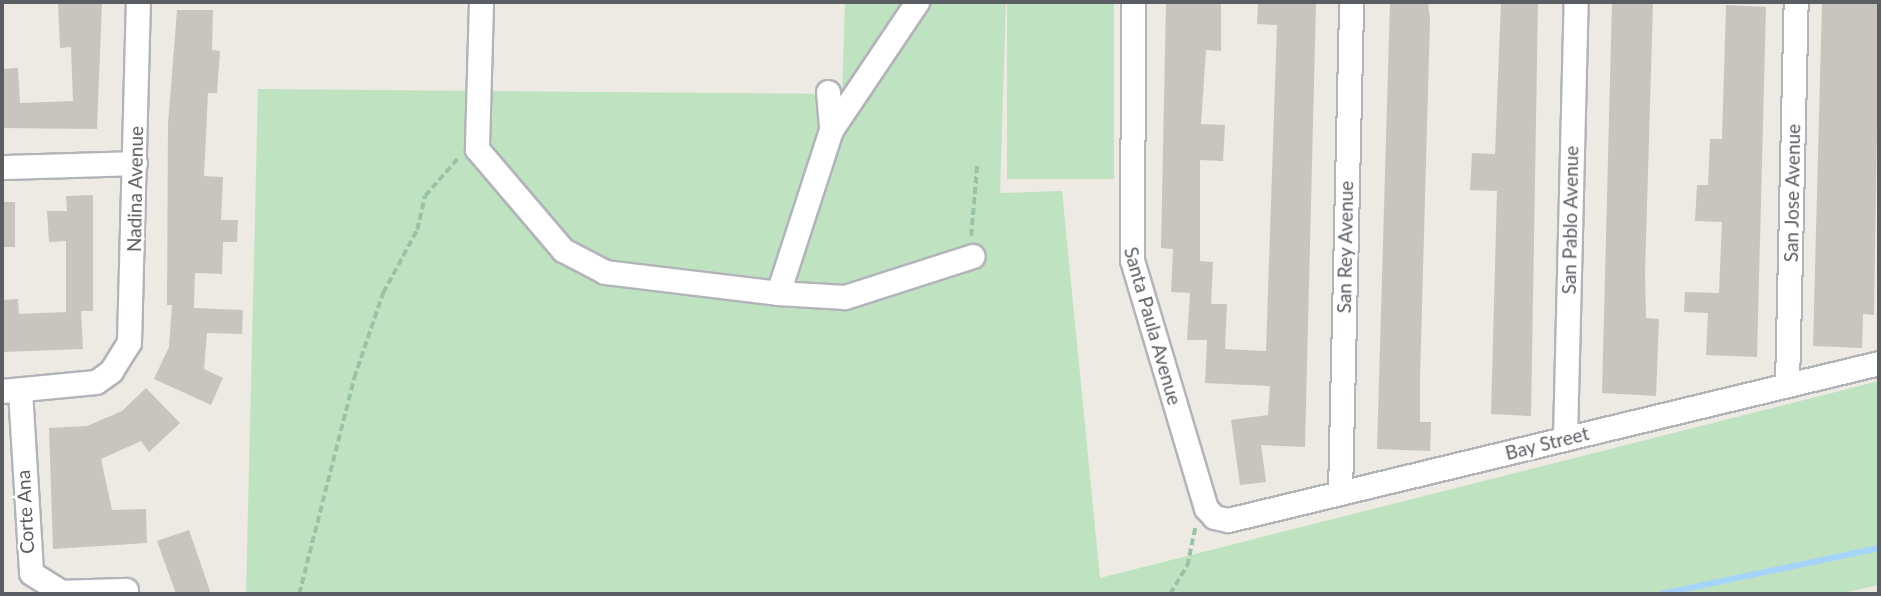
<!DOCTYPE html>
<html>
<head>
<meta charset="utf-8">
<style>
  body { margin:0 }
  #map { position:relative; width:1881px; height:596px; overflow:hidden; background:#eceae2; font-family:Lato,sans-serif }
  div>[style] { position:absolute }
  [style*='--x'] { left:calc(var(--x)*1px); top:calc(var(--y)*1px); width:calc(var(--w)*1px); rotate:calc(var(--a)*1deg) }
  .green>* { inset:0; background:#bfe3c0; transform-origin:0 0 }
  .stream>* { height:6px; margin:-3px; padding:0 3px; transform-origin:3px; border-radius:3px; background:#a5d3f9 }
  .building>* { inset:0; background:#c8c4bf; transform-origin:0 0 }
  .path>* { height:3.5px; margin-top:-1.75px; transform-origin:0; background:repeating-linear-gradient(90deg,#99c3a6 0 7px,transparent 0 10.5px) }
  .roads { filter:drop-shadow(2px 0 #b2b4b9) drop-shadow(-2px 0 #b2b4b9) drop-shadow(0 2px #b2b4b9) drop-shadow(0 -2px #b2b4b9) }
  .minor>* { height:23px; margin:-11.5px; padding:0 11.5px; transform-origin:11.5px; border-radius:11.5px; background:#fff }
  span { translate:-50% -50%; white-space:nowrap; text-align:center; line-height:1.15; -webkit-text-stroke:5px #fff; paint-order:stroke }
  .street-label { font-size:19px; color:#5a5d62 }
  .frame { position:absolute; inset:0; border:4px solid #5a5d62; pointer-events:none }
</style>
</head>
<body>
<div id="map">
  <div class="green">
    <div style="clip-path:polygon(845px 2px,1006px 2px,1000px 193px,1062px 191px,1100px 578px,1879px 381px,1879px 585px,1839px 594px,246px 594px,258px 89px,842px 94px)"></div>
    <div style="left:1007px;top:2px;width:107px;height:177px"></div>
  </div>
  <div class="stream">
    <div style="--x:1661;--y:594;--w:223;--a:-11.9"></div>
  </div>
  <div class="building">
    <div style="clip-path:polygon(58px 2px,102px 2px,97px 129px,2px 128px,2px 69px,18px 68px,20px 103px,73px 101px,71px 47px,60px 48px)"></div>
    <div style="clip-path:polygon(1166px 2px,1221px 2px,1221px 51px,1206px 50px,1201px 124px,1225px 125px,1223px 161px,1200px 160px,1200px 261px,1213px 262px,1211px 304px,1227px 304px,1225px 349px,1266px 351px,1277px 25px,1257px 24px,1258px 3px,1316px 2px,1305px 447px,1261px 445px,1266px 482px,1240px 485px,1231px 420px,1268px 415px,1270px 386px,1205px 383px,1207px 340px,1187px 340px,1190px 293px,1171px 292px,1173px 249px,1161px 248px)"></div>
    <div style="clip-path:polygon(1390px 2px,1428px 2px,1430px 19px,1420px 378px,1420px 422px,1431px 422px,1430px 451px,1377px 449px)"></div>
    <div style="clip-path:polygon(1501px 2px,1538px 2px,1531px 416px,1491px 414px,1497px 191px,1470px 190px,1472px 153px,1495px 154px)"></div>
    <div style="clip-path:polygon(1612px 2px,1653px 4px,1645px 273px,1646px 318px,1659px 319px,1656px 396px,1602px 393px)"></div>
    <div style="clip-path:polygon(1822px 2px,1879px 2px,1874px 315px,1863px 314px,1862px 348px,1813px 346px)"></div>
    <div style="clip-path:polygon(1726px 5px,1766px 7px,1757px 357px,1706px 355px,1708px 313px,1684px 312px,1685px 292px,1719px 293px,1722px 222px,1695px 221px,1697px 185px,1708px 185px,1710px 139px,1722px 139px)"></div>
    <div style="clip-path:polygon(177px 10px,213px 10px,212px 50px,220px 51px,217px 93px,208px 93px,204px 176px,223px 177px,221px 220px,238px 220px,237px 242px,223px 242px,222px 274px,195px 273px,194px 308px,243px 310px,242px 334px,207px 333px,204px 369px,223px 378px,211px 405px,154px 379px,169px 347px,172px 305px,167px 305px,168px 124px)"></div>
    <div style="clip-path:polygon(93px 195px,93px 311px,81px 311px,83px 349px,2px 352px,2px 300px,18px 299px,19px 314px,66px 312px,66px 241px,49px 242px,47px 211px,67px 211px,66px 196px)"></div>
    <div style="left:2px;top:202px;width:13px;height:45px"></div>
    <div style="clip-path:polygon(146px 388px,180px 423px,149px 452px,141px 441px,101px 459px,112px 510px,146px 509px,147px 543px,53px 549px,49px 428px,87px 426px,122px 411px)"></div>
    <div style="clip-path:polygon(189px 530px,211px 594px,176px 594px,157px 541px)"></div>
  </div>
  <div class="path">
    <div style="--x:971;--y:236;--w:71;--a:-85.2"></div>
    <div style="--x:299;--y:594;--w:223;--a:-75.7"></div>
    <div style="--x:354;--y:378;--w:90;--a:-71.2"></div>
    <div style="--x:383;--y:293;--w:72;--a:-61.6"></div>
    <div style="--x:417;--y:230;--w:35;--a:-77"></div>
    <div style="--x:425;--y:196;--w:52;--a:-48.9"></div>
    <div style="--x:1170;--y:594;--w:33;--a:-59"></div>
    <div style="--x:1187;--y:566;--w:39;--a:-78"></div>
  </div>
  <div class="roads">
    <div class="minor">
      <div style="--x:481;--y:2;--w:147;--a:91.6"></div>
      <div style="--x:477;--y:149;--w:133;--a:49.6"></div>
      <div style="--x:563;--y:250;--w:47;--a:27.6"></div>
      <div style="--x:605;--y:272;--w:174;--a:6.9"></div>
      <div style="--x:778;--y:293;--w:171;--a:-72"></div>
      <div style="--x:1133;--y:2;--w:258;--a:90.2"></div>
      <div style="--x:1132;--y:260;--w:259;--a:73.4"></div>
      <div style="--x:1206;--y:508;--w:12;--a:48"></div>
      <div style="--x:1214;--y:517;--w:14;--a:12"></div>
      <div style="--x:1228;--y:520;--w:670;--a:-13.56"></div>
      <div style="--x:828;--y:92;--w:38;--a:85"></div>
      <div style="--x:831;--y:130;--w:154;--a:-56.1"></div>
      <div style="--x:2;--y:167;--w:133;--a:-1.7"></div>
      <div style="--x:778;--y:293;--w:67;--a:3.4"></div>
      <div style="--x:845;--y:297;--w:134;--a:-17.8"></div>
      <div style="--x:1787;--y:385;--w:383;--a:-88.7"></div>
      <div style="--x:2;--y:391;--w:94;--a:-5.5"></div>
      <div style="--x:96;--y:382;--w:19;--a:-36"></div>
      <div style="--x:111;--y:371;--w:34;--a:-58"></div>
      <div style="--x:129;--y:342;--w:340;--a:-88.5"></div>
      <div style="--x:20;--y:391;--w:182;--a:86.5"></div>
      <div style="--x:31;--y:573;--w:36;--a:32"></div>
      <div style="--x:61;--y:592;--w:65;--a:-1.8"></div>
      <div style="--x:1565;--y:438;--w:436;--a:-88.6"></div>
      <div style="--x:1340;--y:493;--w:491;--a:-88.7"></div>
    </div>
  </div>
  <div class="street-label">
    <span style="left:135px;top:189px;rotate:-89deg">Nadina Avenue</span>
    <span style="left:1792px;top:193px;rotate:-89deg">San Jose Avenue</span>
    <span style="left:1570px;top:220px;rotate:-89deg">San Pablo Avenue</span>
    <span style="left:1345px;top:247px;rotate:-89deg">San Rey Avenue</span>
    <span style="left:1153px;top:326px;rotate:74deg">Santa Paula Avenue</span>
    <span style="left:1547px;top:443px;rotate:-14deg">Bay Street</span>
    <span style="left:25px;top:512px;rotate:-93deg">Corte Ana</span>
  </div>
  <div class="frame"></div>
</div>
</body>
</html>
